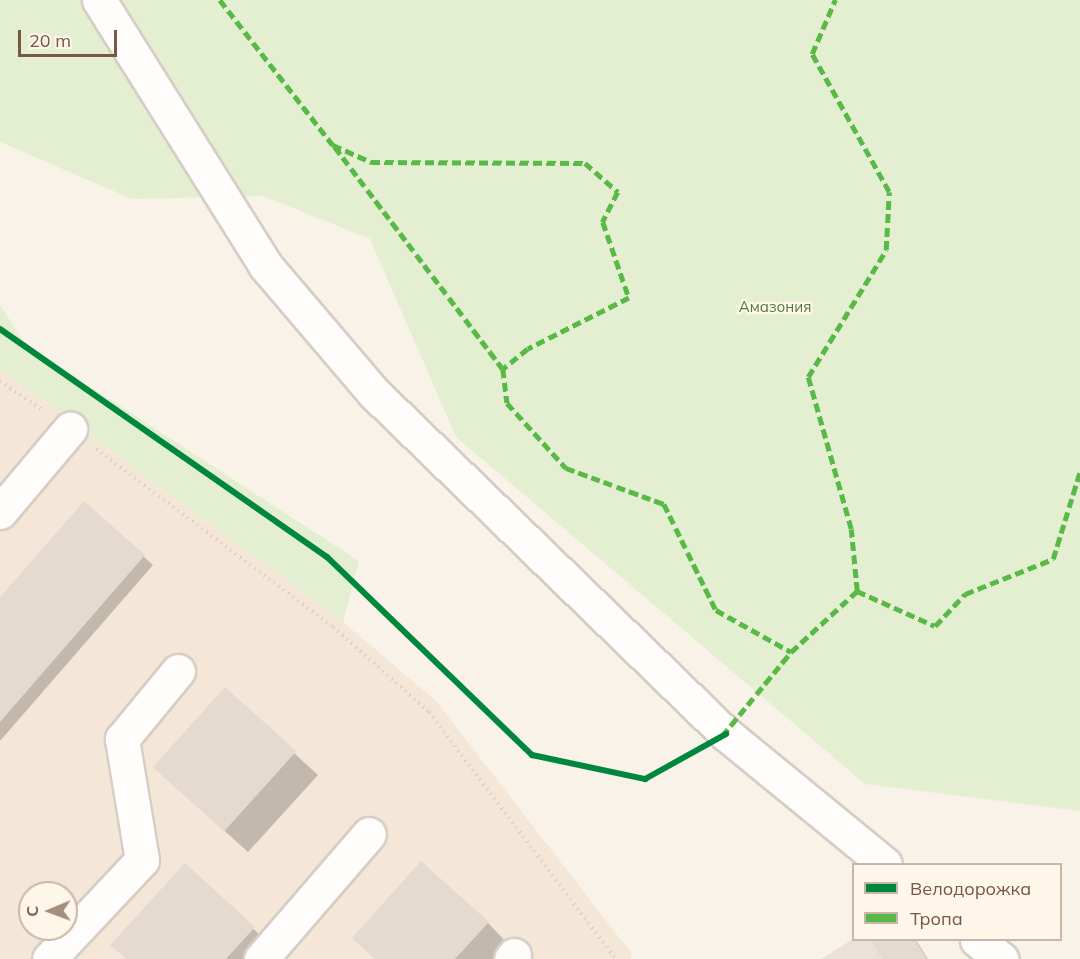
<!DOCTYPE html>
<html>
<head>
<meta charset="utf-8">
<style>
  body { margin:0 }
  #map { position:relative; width:1080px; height:959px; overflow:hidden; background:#f8f2e8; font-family:Mulish,sans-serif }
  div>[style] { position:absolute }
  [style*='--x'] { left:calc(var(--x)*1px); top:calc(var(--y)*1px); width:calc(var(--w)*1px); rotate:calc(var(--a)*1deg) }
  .residential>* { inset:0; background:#f4e7d8 }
  .industrial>* { inset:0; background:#ebe1d9 }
  .green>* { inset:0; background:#e4efd1 }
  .shadow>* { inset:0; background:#0003 }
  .building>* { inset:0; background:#e5dacf; transform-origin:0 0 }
  .path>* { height:4px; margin-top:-2px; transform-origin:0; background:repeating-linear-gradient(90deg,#dbd1cb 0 1.5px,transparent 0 6px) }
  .roads { filter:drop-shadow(2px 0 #d6cdc5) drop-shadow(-2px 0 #d6cdc5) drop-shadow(0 2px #d6cdc5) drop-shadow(0 -2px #d6cdc5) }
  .minor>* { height:33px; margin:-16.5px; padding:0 16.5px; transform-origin:16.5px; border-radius:16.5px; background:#fefdfc }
  .quiet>* { height:4.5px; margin-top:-2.25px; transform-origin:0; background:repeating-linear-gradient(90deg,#58b947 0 9px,transparent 0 13.5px) }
  .cycleway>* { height:6px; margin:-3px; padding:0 3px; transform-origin:3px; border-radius:3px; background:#00873e }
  span { translate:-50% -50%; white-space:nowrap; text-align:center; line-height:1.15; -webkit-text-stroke:4.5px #fff6ea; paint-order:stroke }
  .park-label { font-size:15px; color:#4f7a3b }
  .legend { position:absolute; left:852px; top:863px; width:210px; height:78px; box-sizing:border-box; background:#fff6ea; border:2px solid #c9b6a8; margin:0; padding:8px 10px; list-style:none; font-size:18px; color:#785746 }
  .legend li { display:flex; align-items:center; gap:12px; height:30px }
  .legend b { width:30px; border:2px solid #c9b6a8 }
  .north { position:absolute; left:18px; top:881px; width:60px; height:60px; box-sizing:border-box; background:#fff6ea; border:2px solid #c9b6a8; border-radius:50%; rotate:269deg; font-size:16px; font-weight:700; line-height:24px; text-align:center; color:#785746 }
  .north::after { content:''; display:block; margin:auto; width:21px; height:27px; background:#a58d7f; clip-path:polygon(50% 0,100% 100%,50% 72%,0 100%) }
  .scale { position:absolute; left:18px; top:30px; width:99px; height:27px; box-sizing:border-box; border:3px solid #785746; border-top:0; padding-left:8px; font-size:18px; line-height:21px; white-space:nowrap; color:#785746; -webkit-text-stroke:4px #fff6ea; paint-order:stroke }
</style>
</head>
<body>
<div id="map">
  <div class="residential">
    <div style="clip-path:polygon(evenodd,0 369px,343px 622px,436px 701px,632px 954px,631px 959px,0 959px,0 369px,30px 893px,66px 893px,66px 929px,30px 929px,30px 893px)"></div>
  </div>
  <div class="industrial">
    <div style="clip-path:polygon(853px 939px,915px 940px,927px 959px,821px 959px)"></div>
  </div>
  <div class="green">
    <div style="clip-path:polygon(0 0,1080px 0,1080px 811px,865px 784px,456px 437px,370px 239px,263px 196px,132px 199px,0 142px)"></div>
    <div style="clip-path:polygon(0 305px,26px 345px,359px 561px,343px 622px,0 369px)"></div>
  </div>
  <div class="shadow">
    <div style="clip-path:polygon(84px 503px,153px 565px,0 741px,0 600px)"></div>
    <div style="clip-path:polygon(225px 690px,318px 775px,248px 852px,178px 789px)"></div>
    <div style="clip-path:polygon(185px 865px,277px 951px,270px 959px,127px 959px)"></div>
    <div style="clip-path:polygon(488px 923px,510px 946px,498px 959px,375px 959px,354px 938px)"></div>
    <div style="clip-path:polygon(872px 940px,916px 940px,928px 959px,884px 959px)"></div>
  </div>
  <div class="building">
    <div style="clip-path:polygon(84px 501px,145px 555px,0 722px,0 597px)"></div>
    <div style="left:225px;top:687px;width:96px;height:108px;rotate:42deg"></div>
    <div style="clip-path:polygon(421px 861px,489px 922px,455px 959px,375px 959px,352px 938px)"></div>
    <div style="clip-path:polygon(185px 863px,255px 927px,226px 959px,126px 959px,110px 945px)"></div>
    <div style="clip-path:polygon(870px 940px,915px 940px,927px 959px,882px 959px)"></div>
  </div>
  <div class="path">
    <div style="--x:0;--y:381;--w:53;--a:34.3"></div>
    <div style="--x:96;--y:449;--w:296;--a:36.9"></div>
    <div style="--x:333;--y:627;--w:128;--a:41.5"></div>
    <div style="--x:429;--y:712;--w:310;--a:52.9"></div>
  </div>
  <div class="roads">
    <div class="minor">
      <div style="--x:99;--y:0;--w:313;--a:57.9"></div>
      <div style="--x:265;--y:265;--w:168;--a:49.6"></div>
      <div style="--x:374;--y:393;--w:490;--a:44.1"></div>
      <div style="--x:726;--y:734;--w:205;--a:39.3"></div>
      <div style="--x:0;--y:512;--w:109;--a:-49.9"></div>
      <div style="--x:977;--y:940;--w:31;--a:38"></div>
      <div style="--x:49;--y:959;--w:136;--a:-46.8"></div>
      <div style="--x:142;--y:860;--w:123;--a:-99.4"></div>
      <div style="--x:122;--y:739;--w:88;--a:-50.5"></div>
      <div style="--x:261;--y:959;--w:165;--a:-49.2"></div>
      <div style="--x:511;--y:959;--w:5;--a:-53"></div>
    </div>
  </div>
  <div class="quiet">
    <div style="--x:220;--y:0;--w:184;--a:52.1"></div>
    <div style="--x:333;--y:145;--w:42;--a:24.1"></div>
    <div style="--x:371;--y:162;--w:214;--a:0.3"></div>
    <div style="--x:585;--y:163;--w:44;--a:41.3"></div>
    <div style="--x:618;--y:192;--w:34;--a:117"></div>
    <div style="--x:603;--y:222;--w:80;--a:71.1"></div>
    <div style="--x:629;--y:298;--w:113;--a:153.2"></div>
    <div style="--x:528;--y:349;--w:32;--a:141"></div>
    <div style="--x:503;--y:369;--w:34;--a:83"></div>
    <div style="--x:507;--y:403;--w:88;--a:47.8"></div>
    <div style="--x:566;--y:468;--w:104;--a:20.2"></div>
    <div style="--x:664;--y:504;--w:118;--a:63.9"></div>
    <div style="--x:716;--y:610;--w:86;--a:29.2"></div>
    <div style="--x:791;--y:652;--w:90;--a:-42.7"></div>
    <div style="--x:857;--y:591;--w:62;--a:-95.5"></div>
    <div style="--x:851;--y:529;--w:158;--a:-105.8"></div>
    <div style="--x:808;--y:377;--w:149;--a:-58.4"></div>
    <div style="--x:886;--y:250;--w:58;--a:-87"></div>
    <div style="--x:889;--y:192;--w:158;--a:-119.2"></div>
    <div style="--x:812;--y:54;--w:59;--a:-66.9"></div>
    <div style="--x:335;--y:147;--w:278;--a:52.9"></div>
    <div style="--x:857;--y:591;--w:85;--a:24.2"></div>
    <div style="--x:935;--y:626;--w:44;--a:-46.8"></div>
    <div style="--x:965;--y:594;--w:95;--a:-21.7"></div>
    <div style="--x:1053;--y:559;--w:92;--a:-72.9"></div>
    <div style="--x:722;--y:736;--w:109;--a:-50.6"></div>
  </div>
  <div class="cycleway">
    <div style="--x:0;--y:329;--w:399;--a:34.9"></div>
    <div style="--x:327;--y:557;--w:285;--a:44"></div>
    <div style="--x:532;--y:755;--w:116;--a:12"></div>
    <div style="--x:645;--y:779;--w:93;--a:-29.1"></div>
  </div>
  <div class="park-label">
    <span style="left:775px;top:307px">Амазония</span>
  </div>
  <ul class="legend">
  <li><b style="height:8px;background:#00873e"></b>Велодорожка</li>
  <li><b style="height:8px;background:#58b947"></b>Тропа</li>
  </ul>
  <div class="north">С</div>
  <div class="scale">20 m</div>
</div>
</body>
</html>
